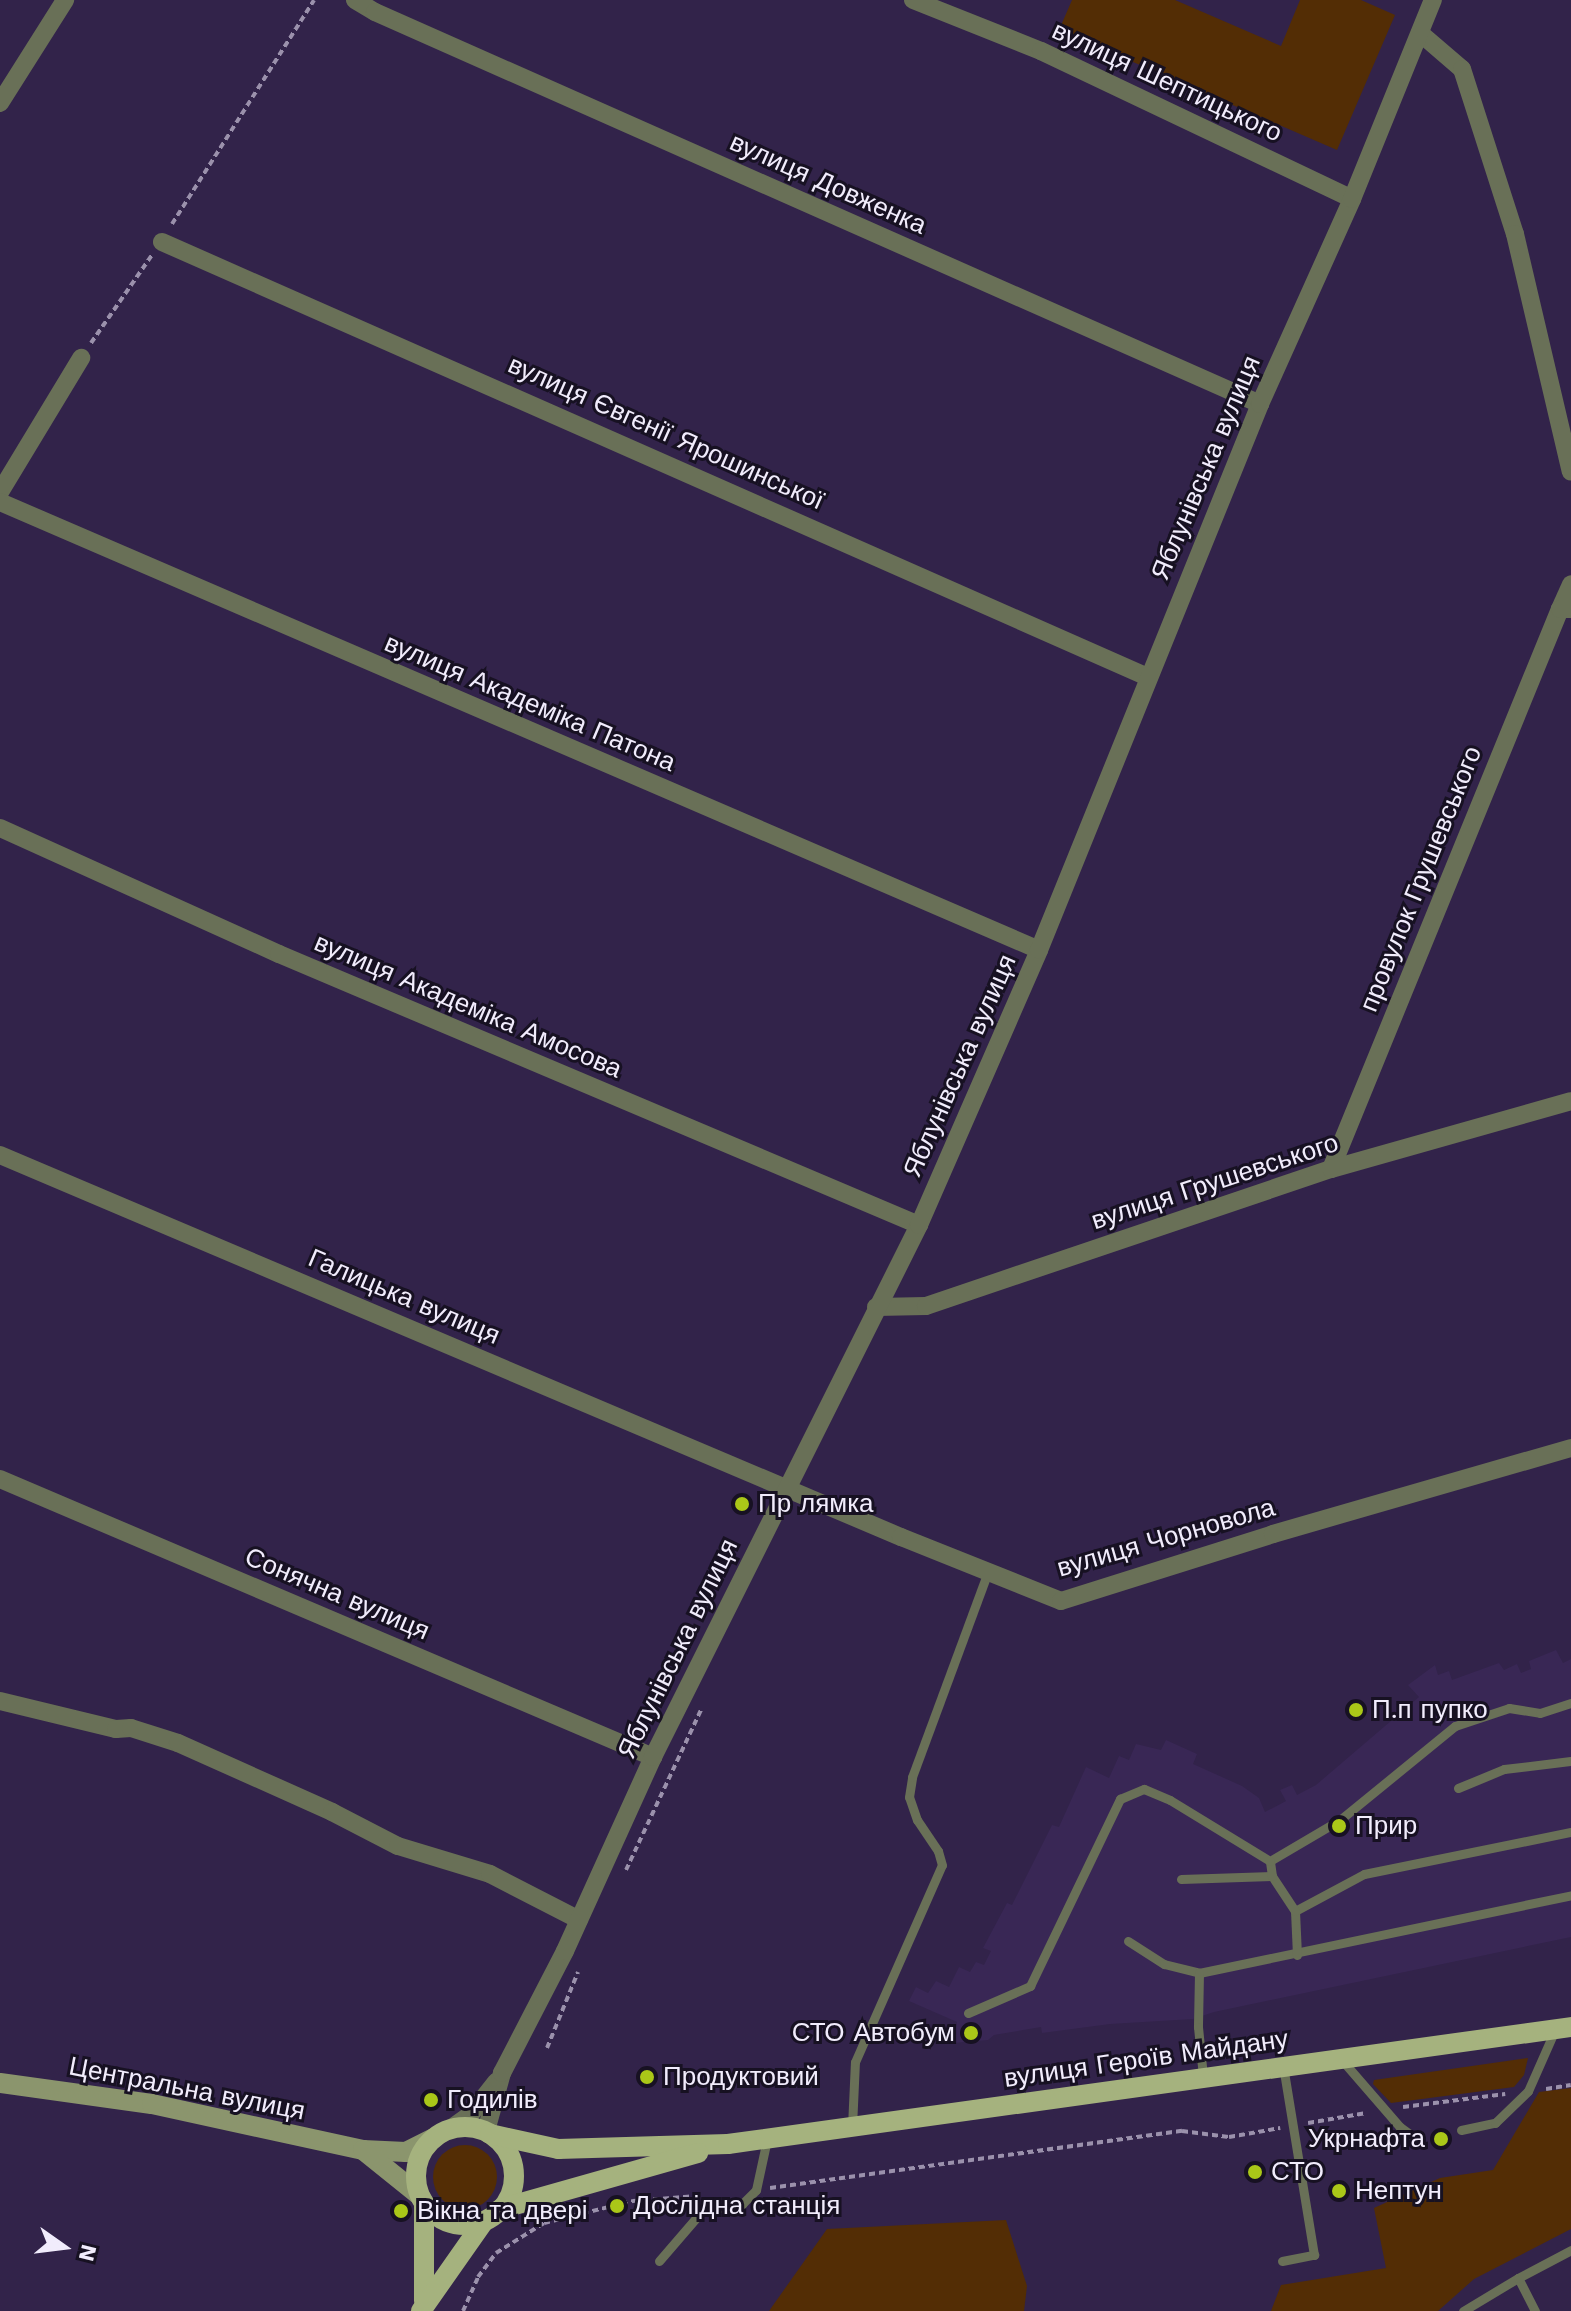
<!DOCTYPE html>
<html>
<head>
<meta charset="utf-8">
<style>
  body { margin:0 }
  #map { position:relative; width:1571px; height:2311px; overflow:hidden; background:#32234a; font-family:"Work Sans",sans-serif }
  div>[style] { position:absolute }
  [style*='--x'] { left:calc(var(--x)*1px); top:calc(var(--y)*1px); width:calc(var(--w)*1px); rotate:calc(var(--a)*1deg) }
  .built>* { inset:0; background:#392755 }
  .green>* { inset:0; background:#532d05 }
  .round { border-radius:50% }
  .path>* { height:4px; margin-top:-2px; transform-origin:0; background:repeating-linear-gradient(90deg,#9b91ac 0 6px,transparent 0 10px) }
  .lane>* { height:9px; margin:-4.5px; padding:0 4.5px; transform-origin:4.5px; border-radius:4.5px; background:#697057 }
  .street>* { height:18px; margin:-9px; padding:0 9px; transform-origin:9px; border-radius:9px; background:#697057 }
  .secondary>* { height:20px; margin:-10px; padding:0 10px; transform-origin:10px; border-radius:10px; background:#8b956d }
  .primary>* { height:20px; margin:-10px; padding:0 10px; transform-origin:10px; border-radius:10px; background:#a5b27e }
  .primary>.ring { margin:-10px; padding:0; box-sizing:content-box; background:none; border:20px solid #a5b27e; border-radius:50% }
  .dots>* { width:22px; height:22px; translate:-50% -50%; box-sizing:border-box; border:4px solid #171122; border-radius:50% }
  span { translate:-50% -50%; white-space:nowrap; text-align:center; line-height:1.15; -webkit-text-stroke:6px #171122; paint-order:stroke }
  .street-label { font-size:26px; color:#f1ecfc }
  .poi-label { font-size:26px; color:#f1ecfc }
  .left { translate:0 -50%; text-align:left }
  .right { translate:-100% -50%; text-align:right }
  .north { position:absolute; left:24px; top:2207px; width:80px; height:80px; -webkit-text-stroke:6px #171122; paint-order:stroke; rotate:104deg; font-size:22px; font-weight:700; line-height:32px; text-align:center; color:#f1ecfc }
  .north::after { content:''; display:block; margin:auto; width:28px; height:36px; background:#f1ecfc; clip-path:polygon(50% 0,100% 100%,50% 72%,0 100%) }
</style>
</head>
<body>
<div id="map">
  <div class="built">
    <div style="clip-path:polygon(1556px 1650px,1563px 1663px,1571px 1659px,1571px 1937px,1214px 2012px,1193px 2019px,1110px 2024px,1042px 2033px,1041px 2027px,994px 2035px,988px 2040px,953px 2043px,957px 2022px,909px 2001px,916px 1987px,928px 1993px,936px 1981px,949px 1987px,959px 1967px,970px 1972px,976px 1962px,984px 1965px,991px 1951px,983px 1948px,1007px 1903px,1012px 1905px,1052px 1825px,1059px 1827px,1086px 1767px,1109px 1778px,1119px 1756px,1129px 1760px,1136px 1744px,1161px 1750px,1166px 1740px,1197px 1754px,1193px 1764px,1242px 1786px,1259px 1798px,1265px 1812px,1286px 1801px,1280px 1790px,1292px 1785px,1297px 1795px,1316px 1785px,1419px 1697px,1408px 1685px,1435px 1665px,1438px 1675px,1449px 1671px,1452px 1680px,1499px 1663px,1504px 1670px,1517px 1664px,1521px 1673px,1531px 1669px,1529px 1661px)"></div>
  </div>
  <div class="green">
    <div style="clip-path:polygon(1072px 0,1175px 0,1281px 46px,1300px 0,1361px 0,1395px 15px,1337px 150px,1059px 30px)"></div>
    <div style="clip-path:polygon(1528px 2058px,1524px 2075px,1514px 2087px,1391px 2103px,1373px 2084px,1374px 2080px)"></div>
    <div style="clip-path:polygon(1571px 2088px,1571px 2229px,1474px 2279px,1438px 2311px,1271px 2311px,1281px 2285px,1386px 2268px,1374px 2208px,1440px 2178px,1493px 2170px,1539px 2092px)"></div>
    <div class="round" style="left:433px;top:2145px;width:64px;height:64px"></div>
    <div style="clip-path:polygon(1006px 2220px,1027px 2286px,1024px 2311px,769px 2311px,827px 2229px)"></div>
  </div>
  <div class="path">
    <div style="--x:172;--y:224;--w:265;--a:-57.6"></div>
    <div style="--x:91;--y:343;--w:107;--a:-55.3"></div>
    <div style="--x:626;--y:1870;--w:179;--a:-64.9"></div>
    <div style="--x:547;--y:2048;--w:82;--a:-67.8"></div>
    <div style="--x:1546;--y:2089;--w:25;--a:-9"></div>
    <div style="--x:1403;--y:2107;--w:103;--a:-7.3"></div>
    <div style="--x:1308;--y:2123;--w:59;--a:-9.8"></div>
    <div style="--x:770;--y:2188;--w:416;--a:-7.9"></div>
    <div style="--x:1182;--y:2131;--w:47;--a:7.3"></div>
    <div style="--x:1229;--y:2137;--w:52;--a:-10"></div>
    <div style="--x:463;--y:2311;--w:37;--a:-66"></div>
    <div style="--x:478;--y:2277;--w:30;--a:-53"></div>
    <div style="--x:496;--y:2253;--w:57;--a:-32"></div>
    <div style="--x:544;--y:2223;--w:92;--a:-13.9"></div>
    <div style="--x:633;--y:2201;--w:64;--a:-4.5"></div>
  </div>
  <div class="lane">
    <div style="--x:1458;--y:1788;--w:50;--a:-22.4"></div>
    <div style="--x:1504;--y:1769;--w:67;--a:-6.8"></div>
    <div style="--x:1181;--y:1879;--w:91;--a:-1.9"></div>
    <div style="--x:1295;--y:1911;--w:78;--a:-28.2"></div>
    <div style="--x:1364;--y:1874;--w:211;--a:-11.5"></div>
    <div style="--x:1128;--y:1941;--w:43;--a:32.6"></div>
    <div style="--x:1164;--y:1964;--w:36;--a:14"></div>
    <div style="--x:1199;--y:1973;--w:380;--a:-11.8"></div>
    <div style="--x:1297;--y:1955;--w:44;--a:-92.6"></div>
    <div style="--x:1295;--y:1911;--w:42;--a:-123.3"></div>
    <div style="--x:1272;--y:1876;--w:15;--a:-98"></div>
    <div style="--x:1270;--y:1861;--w:82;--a:-30.6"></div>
    <div style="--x:1341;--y:1819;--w:147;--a:-39.2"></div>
    <div style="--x:1455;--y:1726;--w:57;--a:-18.4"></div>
    <div style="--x:1509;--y:1708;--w:31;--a:9"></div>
    <div style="--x:1540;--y:1713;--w:33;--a:-18"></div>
    <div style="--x:1199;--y:1973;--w:54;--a:91.1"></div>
    <div style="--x:1198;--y:2027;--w:49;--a:84.2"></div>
    <div style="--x:968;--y:2013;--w:68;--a:-23.5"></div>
    <div style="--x:1030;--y:1986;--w:208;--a:-64.3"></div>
    <div style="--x:1120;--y:1799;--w:26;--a:-23"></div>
    <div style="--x:1144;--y:1789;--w:28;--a:23"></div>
    <div style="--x:1170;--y:1800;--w:117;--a:31.4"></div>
    <div style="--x:1341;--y:2059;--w:90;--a:49.1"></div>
    <div style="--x:1400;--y:2127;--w:19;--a:36"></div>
    <div style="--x:852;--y:2127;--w:65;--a:-87.4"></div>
    <div style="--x:855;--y:2062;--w:215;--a:-66.2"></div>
    <div style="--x:942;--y:1865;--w:15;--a:-106"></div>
    <div style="--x:938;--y:1851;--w:37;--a:-124"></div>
    <div style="--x:917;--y:1820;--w:24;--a:-109"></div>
    <div style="--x:909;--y:1797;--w:20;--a:-81"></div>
    <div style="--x:912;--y:1777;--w:220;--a:-69.7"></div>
    <div style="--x:1461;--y:2130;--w:35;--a:-12"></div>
    <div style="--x:1495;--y:2123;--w:46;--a:-44.1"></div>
    <div style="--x:1528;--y:2091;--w:64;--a:-66.2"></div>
    <div style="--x:659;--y:2261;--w:66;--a:-49.3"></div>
    <div style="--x:702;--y:2211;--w:41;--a:-9.9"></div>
    <div style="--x:742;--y:2204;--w:20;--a:-45"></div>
    <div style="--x:756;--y:2190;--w:52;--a:-77.8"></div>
    <div style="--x:1282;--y:2261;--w:33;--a:-11"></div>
    <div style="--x:1314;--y:2255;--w:192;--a:-99.3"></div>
    <div style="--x:1463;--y:2311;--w:64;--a:-31"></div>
    <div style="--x:1535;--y:2311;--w:37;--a:-117"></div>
    <div style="--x:1518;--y:2278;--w:60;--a:-27.8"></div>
  </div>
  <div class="street">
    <div style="--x:355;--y:0;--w:23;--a:31"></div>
    <div style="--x:375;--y:12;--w:968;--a:23.89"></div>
    <div style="--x:913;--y:0;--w:138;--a:21.7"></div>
    <div style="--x:1041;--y:51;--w:344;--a:25.4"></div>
    <div style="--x:1420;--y:33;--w:55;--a:40.6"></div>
    <div style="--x:1462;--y:69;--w:173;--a:72.2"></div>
    <div style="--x:1515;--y:234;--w:244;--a:76.8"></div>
    <div style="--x:0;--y:103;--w:122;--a:-57.7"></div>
    <div style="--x:162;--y:242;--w:1078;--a:23.81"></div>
    <div style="--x:0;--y:492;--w:157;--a:-58.8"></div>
    <div style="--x:0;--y:502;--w:1131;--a:23.32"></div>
    <div style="--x:1560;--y:609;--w:27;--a:-66"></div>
    <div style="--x:0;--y:828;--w:306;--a:24.3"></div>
    <div style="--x:279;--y:954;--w:695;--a:22.95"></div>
    <div style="--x:0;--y:1155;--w:979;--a:22.98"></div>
    <div style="--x:901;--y:1537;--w:172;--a:21.8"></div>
    <div style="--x:1061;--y:1601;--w:222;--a:-17.5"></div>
    <div style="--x:1273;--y:1534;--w:310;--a:-16.1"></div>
    <div style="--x:1331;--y:1169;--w:605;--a:-67.76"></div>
    <div style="--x:1560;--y:609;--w:11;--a:0"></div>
    <div style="--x:876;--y:1307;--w:50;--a:-1.1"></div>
    <div style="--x:926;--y:1306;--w:428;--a:-18.7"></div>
    <div style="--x:1331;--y:1169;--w:249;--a:-15.8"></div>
    <div style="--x:0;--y:1479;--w:710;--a:23.06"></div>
    <div style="--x:0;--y:1701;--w:119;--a:13.6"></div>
    <div style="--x:116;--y:1729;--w:15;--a:-4"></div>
    <div style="--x:131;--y:1728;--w:49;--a:17.7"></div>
    <div style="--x:178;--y:1743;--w:169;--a:24.1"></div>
    <div style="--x:332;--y:1812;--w:74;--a:27.3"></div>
    <div style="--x:398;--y:1846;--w:96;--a:16.9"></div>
    <div style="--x:490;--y:1874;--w:100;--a:27.3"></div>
    <div style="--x:450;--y:2129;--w:24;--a:-35"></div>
    <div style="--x:470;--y:2115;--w:42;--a:-51.8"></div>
    <div style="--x:486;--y:2131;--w:60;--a:-74.6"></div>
    <div style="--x:502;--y:2073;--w:137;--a:-62.7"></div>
    <div style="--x:565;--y:1951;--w:213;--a:-65.6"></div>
    <div style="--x:653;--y:1757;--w:595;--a:-63.43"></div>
    <div style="--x:919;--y:1225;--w:300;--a:-66.4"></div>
    <div style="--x:1039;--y:950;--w:589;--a:-67.96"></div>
    <div style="--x:1260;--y:404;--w:225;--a:-65.8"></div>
    <div style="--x:1352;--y:199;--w:215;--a:-67.9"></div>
  </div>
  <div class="secondary">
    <div style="--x:0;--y:2083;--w:153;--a:7.9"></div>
    <div style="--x:152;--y:2104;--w:216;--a:12.3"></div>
    <div style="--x:363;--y:2150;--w:43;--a:2.7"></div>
    <div style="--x:406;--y:2152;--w:28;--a:-27"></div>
    <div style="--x:363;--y:2150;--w:73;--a:38.9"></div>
  </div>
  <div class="primary">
    <div class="ring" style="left:416px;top:2127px;width:78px;height:78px"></div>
    <div style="--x:490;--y:2134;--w:70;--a:12.4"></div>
    <div style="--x:558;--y:2149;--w:170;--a:-1.7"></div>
    <div style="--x:728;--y:2144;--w:851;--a:-7.9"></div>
    <div style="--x:424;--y:2203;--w:98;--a:90"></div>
    <div style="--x:500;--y:2209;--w:206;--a:-15.8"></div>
    <div style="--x:421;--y:2311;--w:110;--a:-55"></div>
  </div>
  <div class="dots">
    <div style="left:742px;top:1504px;background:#aac718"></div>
    <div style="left:1356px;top:1710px;background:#aac718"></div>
    <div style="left:1339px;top:1826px;background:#aac718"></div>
    <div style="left:971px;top:2033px;background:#aac718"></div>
    <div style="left:647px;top:2077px;background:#aac718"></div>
    <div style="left:431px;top:2100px;background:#aac718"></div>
    <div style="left:1441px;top:2139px;background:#aac718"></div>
    <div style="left:1255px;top:2172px;background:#aac718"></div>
    <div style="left:1339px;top:2191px;background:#aac718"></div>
    <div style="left:617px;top:2206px;background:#aac718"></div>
    <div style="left:401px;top:2211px;background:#aac718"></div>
  </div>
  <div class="street-label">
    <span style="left:1167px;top:82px;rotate:25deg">вулиця Шептицького</span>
    <span style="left:828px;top:184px;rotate:24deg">вулиця Довженка</span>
    <span style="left:666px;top:433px;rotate:24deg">вулиця Євгенії Ярошинської</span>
    <span style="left:1206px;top:468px;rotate:-67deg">Яблунівська вулиця</span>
    <span style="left:530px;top:703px;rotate:23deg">вулиця Академіка Патона</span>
    <span style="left:1421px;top:879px;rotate:-68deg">провулок Грушевського</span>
    <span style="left:468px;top:1006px;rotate:23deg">вулиця Академіка Амосова</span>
    <span style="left:960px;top:1066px;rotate:-66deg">Яблунівська вулиця</span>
    <span style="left:1215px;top:1182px;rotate:-18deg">вулиця Грушевського</span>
    <span style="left:404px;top:1297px;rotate:23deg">Галицька вулиця</span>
    <span style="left:1166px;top:1538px;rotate:-16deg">вулиця Чорновола</span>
    <span style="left:337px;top:1594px;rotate:23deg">Сонячна вулиця</span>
    <span style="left:678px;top:1649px;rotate:-64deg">Яблунівська вулиця</span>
    <span style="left:1146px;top:2059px;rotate:-8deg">вулиця Героїв Майдану</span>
    <span style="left:187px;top:2089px;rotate:11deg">Центральна вулиця</span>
  </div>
  <div class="poi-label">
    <span class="left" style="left:758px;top:1504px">Пр лямка</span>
    <span class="left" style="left:1372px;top:1710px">П.п пупко</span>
    <span class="left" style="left:1355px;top:1826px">Прир</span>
    <span class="right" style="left:955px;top:2033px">СТО Автобум</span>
    <span class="left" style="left:663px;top:2077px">Продуктовий</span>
    <span class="left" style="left:447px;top:2100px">Годилів</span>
    <span class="right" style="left:1425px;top:2139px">Укрнафта</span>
    <span class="left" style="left:1271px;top:2172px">СТО</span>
    <span class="left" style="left:1355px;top:2191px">Нептун</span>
    <span class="left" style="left:633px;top:2206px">Дослідна станція</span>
    <span class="left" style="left:417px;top:2211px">Вікна та двері</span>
  </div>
  <div class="north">N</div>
</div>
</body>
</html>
